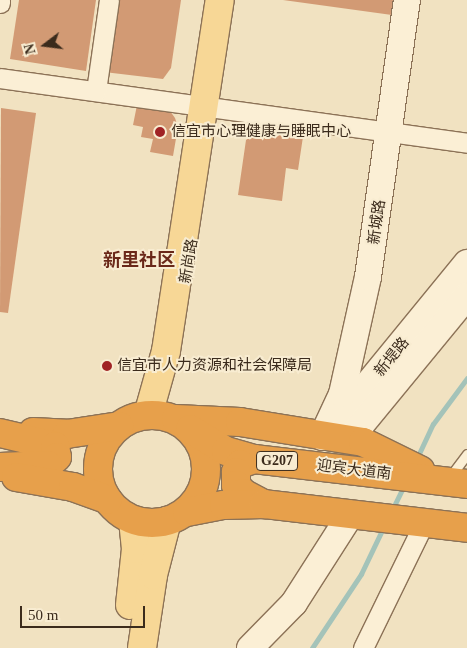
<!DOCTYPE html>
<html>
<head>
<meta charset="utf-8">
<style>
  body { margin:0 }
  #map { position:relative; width:467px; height:648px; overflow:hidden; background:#f1e2c1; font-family:"Times New Roman","Noto Sans SC",serif }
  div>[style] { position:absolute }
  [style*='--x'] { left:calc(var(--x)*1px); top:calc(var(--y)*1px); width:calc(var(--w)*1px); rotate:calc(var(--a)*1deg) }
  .stream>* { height:5px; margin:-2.5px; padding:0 2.5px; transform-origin:2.5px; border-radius:2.5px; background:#a4c3b9 }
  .building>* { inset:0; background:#d29a74 }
  .roads { filter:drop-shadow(1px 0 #8c7257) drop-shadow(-1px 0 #8c7257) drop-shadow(0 1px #8c7257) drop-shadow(0 -1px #8c7257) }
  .lane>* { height:9px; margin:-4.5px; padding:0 4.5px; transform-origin:4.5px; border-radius:4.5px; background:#fbefd5 }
  .street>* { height:19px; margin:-9.5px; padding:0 9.5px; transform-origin:9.5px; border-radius:9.5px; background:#fbefd5 }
  .secondary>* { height:26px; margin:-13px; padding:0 13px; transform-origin:13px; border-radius:13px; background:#fbefd5 }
  .primary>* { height:28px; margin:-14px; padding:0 14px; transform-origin:14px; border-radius:14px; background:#f7d796 }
  .highway>* { height:28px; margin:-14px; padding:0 14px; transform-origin:14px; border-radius:14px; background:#e7a04b }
  .highway>.ring { margin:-14px; padding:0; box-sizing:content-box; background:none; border:28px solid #e7a04b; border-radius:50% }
  .dots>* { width:14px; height:14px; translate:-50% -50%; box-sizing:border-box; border:2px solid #f8ecd1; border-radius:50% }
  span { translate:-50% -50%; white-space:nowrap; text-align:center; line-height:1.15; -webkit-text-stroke:4px #f8ecd1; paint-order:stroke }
  .shield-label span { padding:1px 4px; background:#f8ecd1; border:1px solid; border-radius:4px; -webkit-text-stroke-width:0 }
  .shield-label { font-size:14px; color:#3b2b1c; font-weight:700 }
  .poi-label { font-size:15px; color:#3b2b1c }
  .left { translate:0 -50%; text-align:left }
  .street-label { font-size:15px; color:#3b2b1c }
  .quarter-label { font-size:18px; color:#6a2819; font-weight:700 }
  .north { position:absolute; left:20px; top:20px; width:50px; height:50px; -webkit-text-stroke:4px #f8ecd1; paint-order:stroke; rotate:255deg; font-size:14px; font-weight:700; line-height:20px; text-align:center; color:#3b2b1c }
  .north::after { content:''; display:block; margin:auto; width:18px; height:22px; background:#3b2b1c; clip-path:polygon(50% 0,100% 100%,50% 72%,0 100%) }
  .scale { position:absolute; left:20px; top:606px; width:125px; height:22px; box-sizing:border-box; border:2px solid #3b2b1c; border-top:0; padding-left:6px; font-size:15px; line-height:18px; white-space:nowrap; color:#3b2b1c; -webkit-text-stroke:4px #f8ecd1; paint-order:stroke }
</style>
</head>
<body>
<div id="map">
  <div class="stream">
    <div style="--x:416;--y:460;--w:40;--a:-65"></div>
    <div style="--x:433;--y:424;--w:57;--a:-53.5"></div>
    <div style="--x:391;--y:512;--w:30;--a:-64"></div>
    <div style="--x:312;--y:648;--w:89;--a:-56.5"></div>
    <div style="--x:361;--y:574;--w:53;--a:-64.4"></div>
  </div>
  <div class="building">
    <div style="clip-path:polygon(19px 0,96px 0,86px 71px,10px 59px)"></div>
    <div style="clip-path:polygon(114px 0,181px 0,171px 68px,163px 79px,104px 72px)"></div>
    <div style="clip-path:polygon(283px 0,394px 0,392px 15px)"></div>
    <div style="clip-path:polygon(137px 105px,170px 111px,175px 118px,178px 127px,173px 156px,150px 152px,153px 139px,141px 137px,143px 127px,133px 125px)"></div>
    <div style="clip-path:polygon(1px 108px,36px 113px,8px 313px,0 312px)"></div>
    <div style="clip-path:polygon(277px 126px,304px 130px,298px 170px,286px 168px,282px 201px,238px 195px,246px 140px,262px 128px)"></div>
  </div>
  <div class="roads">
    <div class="lane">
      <div style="--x:449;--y:478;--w:30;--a:-53"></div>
    </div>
    <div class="street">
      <div style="--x:0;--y:3;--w:3;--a:-90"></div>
      <div style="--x:0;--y:78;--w:472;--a:7.9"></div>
      <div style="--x:96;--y:91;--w:92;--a:-81.9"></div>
      <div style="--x:363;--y:648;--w:139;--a:-64"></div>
    </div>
    <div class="secondary">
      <div style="--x:336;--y:423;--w:207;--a:-50.7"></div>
      <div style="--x:322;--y:437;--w:47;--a:-65.1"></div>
      <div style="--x:342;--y:394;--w:120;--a:-77.5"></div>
      <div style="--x:368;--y:277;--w:280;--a:-82"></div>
      <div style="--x:363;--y:442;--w:13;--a:-122"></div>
      <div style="--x:356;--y:431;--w:175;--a:-50.6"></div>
      <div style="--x:250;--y:648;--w:63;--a:-45.6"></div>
      <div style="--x:294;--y:603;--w:106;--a:-57.4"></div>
    </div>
    <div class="primary">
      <div style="--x:148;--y:415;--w:66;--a:-74.3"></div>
      <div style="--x:166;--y:351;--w:355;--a:-81.3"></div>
      <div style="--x:130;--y:605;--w:56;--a:-83.9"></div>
      <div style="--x:136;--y:549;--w:29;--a:-96"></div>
      <div style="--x:142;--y:648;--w:74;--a:-81.4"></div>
      <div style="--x:153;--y:575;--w:56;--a:-75.5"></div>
    </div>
    <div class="highway">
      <div class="ring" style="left:98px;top:415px;width:80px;height:80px"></div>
      <div style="--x:176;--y:419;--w:64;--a:2.7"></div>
      <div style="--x:240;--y:422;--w:125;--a:9.2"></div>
      <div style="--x:363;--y:442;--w:64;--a:26.2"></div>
      <div style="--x:190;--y:429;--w:42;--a:31.4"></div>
      <div style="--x:226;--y:451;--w:29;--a:16"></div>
      <div style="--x:254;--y:459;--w:214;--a:6.7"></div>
      <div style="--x:33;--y:432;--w:34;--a:3"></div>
      <div style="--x:67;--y:434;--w:53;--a:-8.7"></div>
      <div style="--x:0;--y:433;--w:57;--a:13.3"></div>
      <div style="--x:55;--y:446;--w:11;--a:80"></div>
      <div style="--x:57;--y:457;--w:12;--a:138"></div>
      <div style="--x:48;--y:465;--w:48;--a:177.6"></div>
      <div style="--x:254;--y:459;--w:15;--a:160"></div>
      <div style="--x:240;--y:464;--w:9;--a:117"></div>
      <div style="--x:236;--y:472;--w:13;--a:90"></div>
      <div style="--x:236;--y:485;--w:11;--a:49"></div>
      <div style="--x:243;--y:493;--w:24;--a:28"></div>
      <div style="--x:16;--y:477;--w:58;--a:10"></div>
      <div style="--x:73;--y:487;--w:37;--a:20"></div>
      <div style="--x:187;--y:512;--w:38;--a:-11"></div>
      <div style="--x:224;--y:505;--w:40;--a:-1.4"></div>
      <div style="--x:264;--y:504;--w:204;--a:6.7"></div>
    </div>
  </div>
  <div class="dots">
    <div style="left:160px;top:132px;background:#a02325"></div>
    <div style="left:107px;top:366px;background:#a02325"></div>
  </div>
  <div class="shield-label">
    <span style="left:277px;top:461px">G207</span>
  </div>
  <div class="poi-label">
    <span class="left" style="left:171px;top:132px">信宜市心理健康与睡眠中心</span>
    <span class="left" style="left:117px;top:366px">信宜市人力资源和社会保障局</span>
  </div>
  <div class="street-label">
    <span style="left:377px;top:222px;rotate:-82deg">新城路</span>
    <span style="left:189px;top:261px;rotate:-80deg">新尚路</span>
    <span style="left:392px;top:357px;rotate:-51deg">新堤路</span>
    <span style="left:354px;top:470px;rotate:7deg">迎宾大道南</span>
  </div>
  <div class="quarter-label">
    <span style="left:139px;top:260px">新里社区</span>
  </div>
  <div class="north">N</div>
  <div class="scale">50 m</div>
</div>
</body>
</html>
